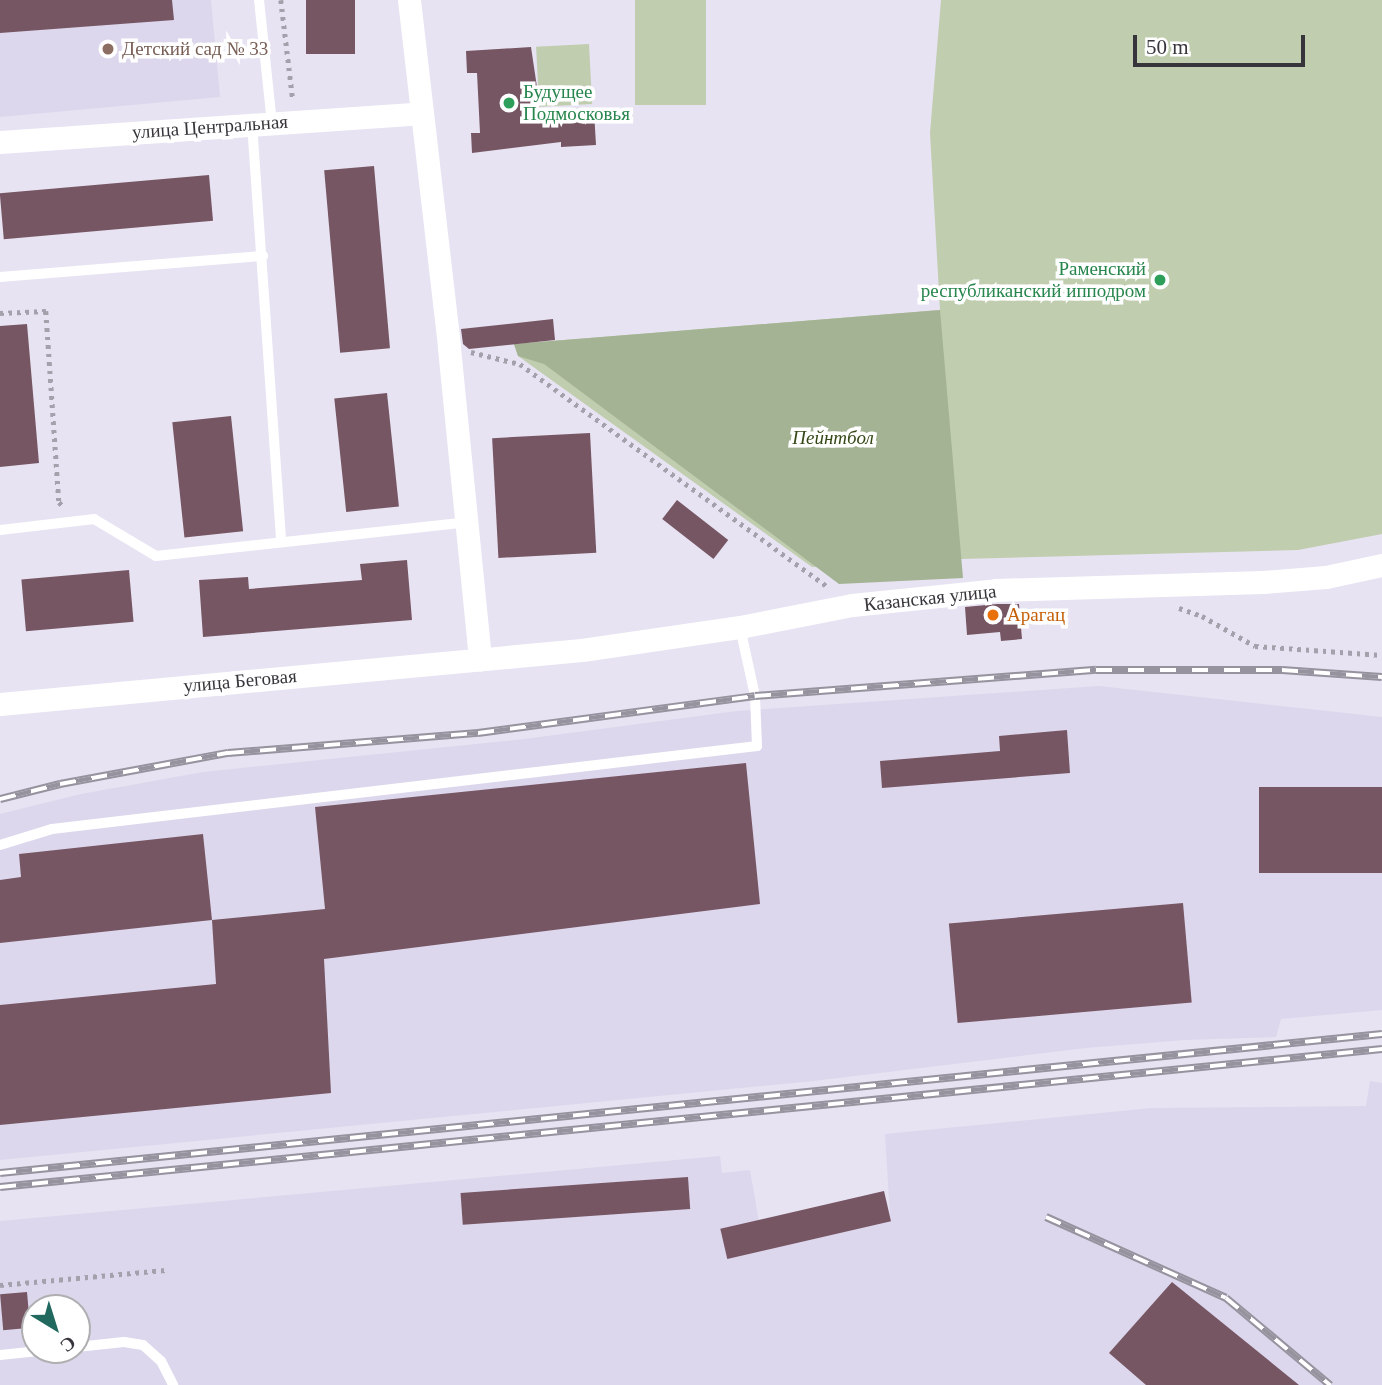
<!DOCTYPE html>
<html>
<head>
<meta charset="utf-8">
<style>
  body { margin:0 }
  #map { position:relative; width:1382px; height:1385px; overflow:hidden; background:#e7e3f2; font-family:Georgia,serif }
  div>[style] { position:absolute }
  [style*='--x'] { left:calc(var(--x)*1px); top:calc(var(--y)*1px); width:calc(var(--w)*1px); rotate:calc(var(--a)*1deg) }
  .built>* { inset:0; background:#dcd7ec }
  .green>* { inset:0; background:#c0cdaf; transform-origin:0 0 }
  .forest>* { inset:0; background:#a4b393 }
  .building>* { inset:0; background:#775664; transform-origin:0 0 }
  .path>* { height:4.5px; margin-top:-2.25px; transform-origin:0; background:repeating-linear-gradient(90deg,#a4a1ad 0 3.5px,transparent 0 8.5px) }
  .lane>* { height:10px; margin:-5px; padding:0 5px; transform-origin:5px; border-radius:5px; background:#fff }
  .street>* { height:23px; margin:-11.5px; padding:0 11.5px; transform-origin:11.5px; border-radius:11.5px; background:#fff }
  .rail>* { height:8px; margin-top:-4px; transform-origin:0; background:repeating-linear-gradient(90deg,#fff 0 16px,#96939e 0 32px); box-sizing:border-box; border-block:2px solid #96939e }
  .dots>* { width:19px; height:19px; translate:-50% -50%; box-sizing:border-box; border:4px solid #fff; border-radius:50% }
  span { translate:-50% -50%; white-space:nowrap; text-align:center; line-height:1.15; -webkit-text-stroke:7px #fff; paint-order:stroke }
  .education-label { font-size:19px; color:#785e54 }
  .left { translate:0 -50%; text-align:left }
  .leisure-label { font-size:19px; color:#27864d }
  .right { translate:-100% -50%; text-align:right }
  .street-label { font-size:19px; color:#37353b }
  .park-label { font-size:19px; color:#354816; font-style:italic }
  .food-label { font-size:19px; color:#c56008 }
  .north { position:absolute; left:21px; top:1294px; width:70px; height:70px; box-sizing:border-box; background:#fff; border:2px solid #afaeb1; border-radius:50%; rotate:142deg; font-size:19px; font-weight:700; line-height:28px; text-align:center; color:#37353b }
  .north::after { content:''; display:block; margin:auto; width:24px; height:32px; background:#21695e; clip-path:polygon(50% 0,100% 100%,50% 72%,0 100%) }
  .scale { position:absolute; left:1133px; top:35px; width:172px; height:32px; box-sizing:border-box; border:4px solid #37353b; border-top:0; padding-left:9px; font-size:21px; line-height:24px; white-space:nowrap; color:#37353b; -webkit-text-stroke:5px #fff; paint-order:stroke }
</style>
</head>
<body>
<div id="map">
  <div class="built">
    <div style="clip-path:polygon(0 0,211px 0,220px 97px,0 117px)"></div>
    <div style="clip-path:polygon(1099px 686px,1382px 717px,1382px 1010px,1281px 1019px,1276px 1037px,1185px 1040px,1086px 1048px,814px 1081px,0 1160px,0 814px,81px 794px,203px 772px,524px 739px,737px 711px)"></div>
    <div style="clip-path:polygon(evenodd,1370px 1081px,1382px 1083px,1382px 1385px,0 1385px,0 1221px,720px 1156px,722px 1173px,750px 1170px,759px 1222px,884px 1191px,890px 1216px,885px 1134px,1152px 1108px,1366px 1106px,1370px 1081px,35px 1308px,77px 1308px,77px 1350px,35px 1350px,35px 1308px)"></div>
  </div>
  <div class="green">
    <div style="left:635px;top:0;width:71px;height:105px"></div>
    <div style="clip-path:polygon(941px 0,1382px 0,1382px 534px,1298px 550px,961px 559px,812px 567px,518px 356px,514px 344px,940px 310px,930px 133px)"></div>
    <div style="left:589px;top:44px;width:60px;height:53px;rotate:87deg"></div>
  </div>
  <div class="forest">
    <div style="clip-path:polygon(940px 310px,963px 578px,839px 584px,544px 364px,518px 356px,514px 344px)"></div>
  </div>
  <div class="building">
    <div style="clip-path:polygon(0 0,172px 0,174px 20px,0 33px)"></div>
    <div style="left:306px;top:0;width:49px;height:54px"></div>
    <div style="clip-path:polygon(531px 47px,541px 114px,594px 111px,596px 145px,561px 147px,561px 142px,472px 153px,471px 133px,480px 133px,477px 73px,467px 73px,466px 51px)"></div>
    <div style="left:374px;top:166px;width:183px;height:50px;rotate:85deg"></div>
    <div style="left:209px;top:175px;width:46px;height:210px;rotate:85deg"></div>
    <div style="clip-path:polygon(553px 319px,555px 340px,469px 349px,463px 344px,461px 329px)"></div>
    <div style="clip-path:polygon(27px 324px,39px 463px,0 467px,0 326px)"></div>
    <div style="left:387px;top:393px;width:114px;height:53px;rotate:84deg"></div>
    <div style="left:231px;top:416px;width:116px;height:59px;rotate:84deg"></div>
    <div style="left:590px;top:433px;width:120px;height:98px;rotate:87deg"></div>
    <div style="left:677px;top:500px;width:65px;height:24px;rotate:38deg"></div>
    <div style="clip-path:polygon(407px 560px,412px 620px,203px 637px,199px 580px,248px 577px,249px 589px,362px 580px,360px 564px)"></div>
    <div style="left:129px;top:570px;width:52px;height:108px;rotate:85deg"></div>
    <div style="clip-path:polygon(997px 604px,1019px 604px,1022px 639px,1001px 641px,1000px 632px,967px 635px,965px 607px)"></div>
    <div style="clip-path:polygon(1067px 730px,1070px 773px,882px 788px,880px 761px,1000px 751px,999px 736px)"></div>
    <div style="clip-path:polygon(746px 763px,760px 904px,324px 959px,331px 1093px,0 1125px,0 1005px,216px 984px,212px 920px,325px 909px,315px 807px)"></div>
    <div style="left:1382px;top:787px;width:86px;height:123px;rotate:90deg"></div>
    <div style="clip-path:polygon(203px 834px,212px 920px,0 943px,0 880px,21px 877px,19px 854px)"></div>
    <div style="left:1183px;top:903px;width:100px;height:235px;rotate:85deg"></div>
    <div style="left:688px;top:1177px;width:32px;height:228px;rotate:86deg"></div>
    <div style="left:884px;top:1191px;width:31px;height:168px;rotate:77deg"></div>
    <div style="clip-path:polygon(1172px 1282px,1299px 1385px,1146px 1385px,1109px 1353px)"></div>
    <div style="left:27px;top:1292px;width:36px;height:27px;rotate:85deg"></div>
  </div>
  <div class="path">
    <div style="--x:281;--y:0;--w:101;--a:83.2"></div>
    <div style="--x:0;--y:313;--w:46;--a:-2.5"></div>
    <div style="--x:46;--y:311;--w:191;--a:86.1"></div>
    <div style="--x:59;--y:502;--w:6;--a:45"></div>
    <div style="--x:471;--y:352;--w:50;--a:13.8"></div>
    <div style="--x:520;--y:364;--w:382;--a:35.9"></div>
    <div style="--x:1179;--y:608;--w:24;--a:19"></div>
    <div style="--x:1202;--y:616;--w:61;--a:29.5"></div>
    <div style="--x:1255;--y:646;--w:127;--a:4.1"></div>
    <div style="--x:0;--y:1285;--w:166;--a:-5.2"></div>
  </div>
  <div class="lane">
    <div style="--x:259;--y:0;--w:124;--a:84"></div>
    <div style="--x:252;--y:124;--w:419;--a:86"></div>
    <div style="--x:0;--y:277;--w:264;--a:-4.6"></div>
    <div style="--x:0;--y:530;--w:95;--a:-6.7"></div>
    <div style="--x:94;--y:519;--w:72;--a:30.8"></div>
    <div style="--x:156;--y:556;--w:313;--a:-6.2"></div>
    <div style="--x:0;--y:845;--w:54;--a:-17.1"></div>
    <div style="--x:52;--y:829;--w:710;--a:-6.71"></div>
    <div style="--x:757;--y:746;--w:50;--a:-92.3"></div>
    <div style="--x:755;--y:696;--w:71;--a:-102.3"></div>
    <div style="--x:77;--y:1347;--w:47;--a:-6.1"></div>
    <div style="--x:124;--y:1342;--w:19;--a:9"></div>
    <div style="--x:143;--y:1345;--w:24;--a:42"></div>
    <div style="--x:161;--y:1361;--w:27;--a:63"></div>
    <div style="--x:0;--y:1355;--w:48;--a:-5.9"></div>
  </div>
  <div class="street">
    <div style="--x:409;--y:0;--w:350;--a:83.4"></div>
    <div style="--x:449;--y:348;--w:313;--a:84.3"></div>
    <div style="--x:0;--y:142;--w:421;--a:-3.9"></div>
    <div style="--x:0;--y:704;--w:584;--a:-5.3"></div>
    <div style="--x:582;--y:650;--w:160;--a:-8.3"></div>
    <div style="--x:740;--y:627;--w:114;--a:-11.1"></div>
    <div style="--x:852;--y:605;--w:145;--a:-5.9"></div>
    <div style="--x:996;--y:590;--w:267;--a:-1.7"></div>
    <div style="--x:1263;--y:582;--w:63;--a:-4.5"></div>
    <div style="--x:1326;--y:577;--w:57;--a:-12.1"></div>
  </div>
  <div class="rail">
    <div style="--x:0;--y:799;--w:62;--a:-14"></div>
    <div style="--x:60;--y:784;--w:171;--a:-10.5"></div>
    <div style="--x:228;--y:753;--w:251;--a:-4.6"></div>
    <div style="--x:478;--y:733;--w:279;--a:-7.6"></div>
    <div style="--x:755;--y:696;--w:342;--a:-4.4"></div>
    <div style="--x:1096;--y:670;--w:186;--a:0"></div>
    <div style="--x:1282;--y:670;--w:100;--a:4"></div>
    <div style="--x:0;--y:1173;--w:1389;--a:-5.74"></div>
    <div style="--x:0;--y:1187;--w:1389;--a:-5.7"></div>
    <div style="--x:1046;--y:1217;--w:197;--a:24.2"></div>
    <div style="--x:1226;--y:1298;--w:136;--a:39.9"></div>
  </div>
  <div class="dots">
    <div style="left:108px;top:49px;background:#8d6e63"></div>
    <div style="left:509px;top:103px;background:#2e9e5b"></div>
    <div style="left:1160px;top:280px;background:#2e9e5b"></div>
    <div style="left:993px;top:615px;background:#e8710a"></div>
  </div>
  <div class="education-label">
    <span class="left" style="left:122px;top:49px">Детский сад № 33</span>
  </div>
  <div class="leisure-label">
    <span class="left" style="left:523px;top:103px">Будущее<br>Подмосковья</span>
    <span class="right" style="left:1146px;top:280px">Раменский<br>республиканский ипподром</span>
  </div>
  <div class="street-label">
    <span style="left:210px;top:127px;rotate:-4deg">улица Центральная</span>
    <span style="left:930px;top:598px;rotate:-6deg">Казанская улица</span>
    <span style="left:240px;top:681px;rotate:-5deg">улица Беговая</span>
  </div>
  <div class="park-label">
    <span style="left:833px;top:438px">Пейнтбол</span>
  </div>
  <div class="food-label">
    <span class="left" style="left:1007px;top:615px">Арагац</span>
  </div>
  <div class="north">С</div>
  <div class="scale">50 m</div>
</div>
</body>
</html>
